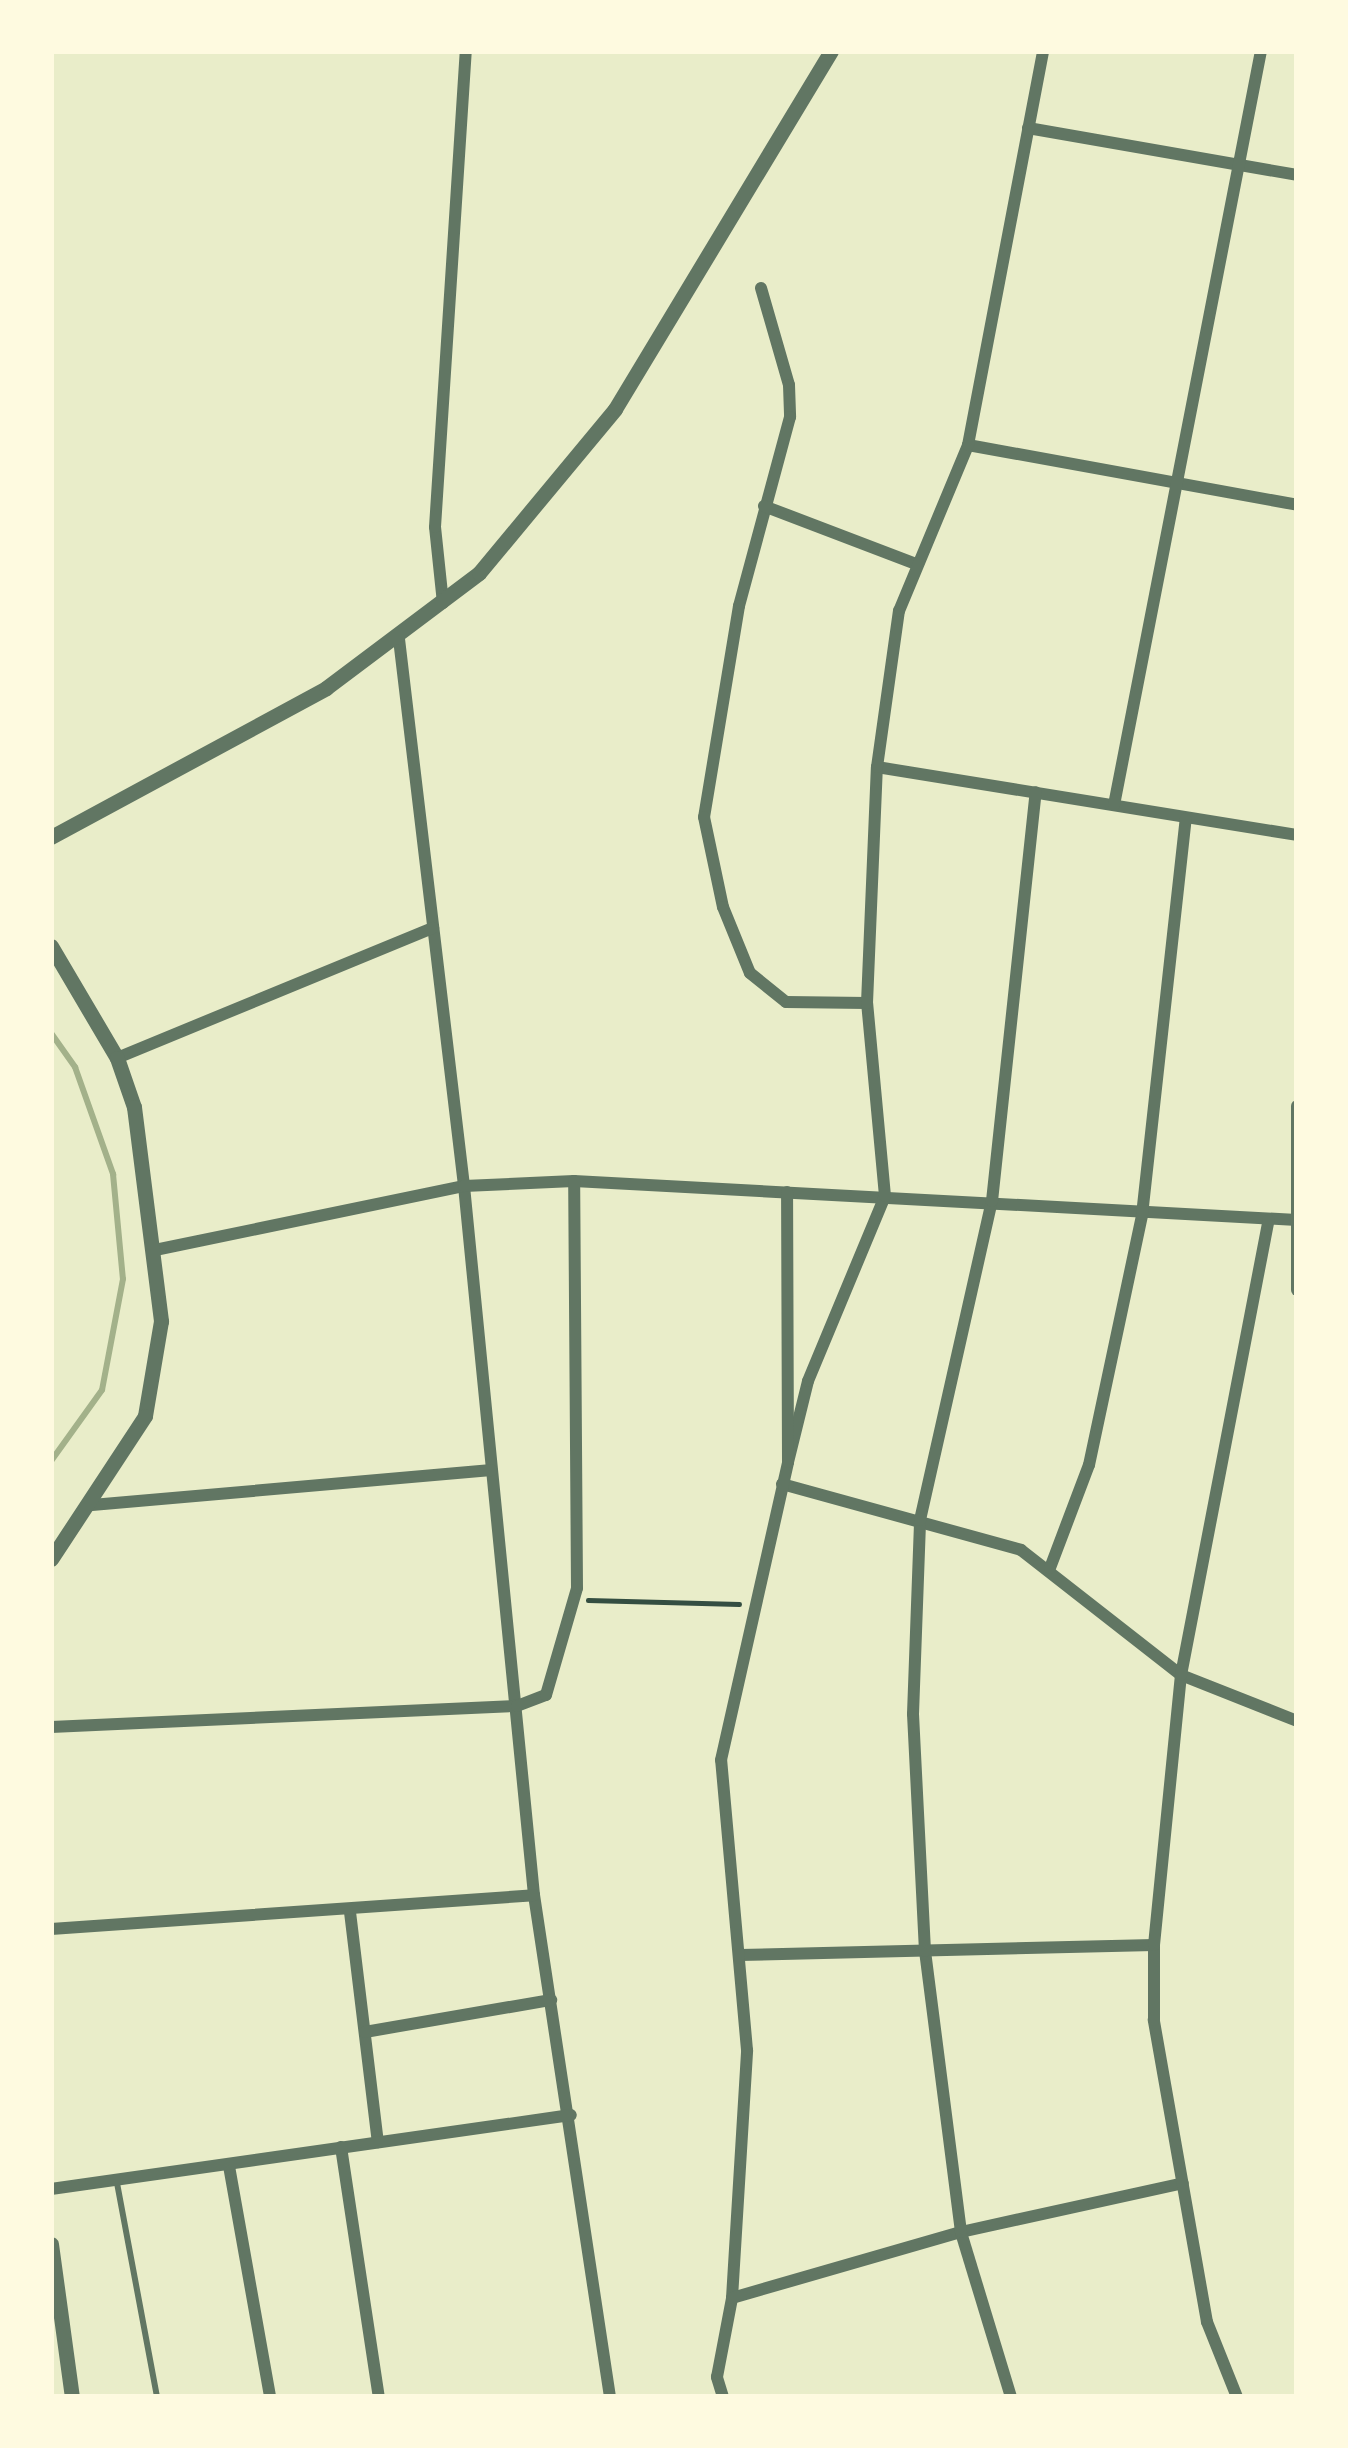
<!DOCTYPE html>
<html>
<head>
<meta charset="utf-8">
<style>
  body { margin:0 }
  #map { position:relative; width:1348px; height:2448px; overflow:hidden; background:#e9edc9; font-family:"Varela Round",sans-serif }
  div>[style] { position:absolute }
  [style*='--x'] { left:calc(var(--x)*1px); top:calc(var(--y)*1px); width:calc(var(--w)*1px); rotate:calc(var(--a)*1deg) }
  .stream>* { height:6px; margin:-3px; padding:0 3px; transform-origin:3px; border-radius:3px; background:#a3b18a }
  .path>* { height:4.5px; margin:-2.25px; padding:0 2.25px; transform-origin:2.25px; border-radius:2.25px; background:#344e41 }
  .service>* { height:6px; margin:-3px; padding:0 3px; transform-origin:3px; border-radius:3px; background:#617663 }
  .minor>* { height:12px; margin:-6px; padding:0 6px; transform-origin:6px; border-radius:6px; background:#617663 }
  .tertiary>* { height:15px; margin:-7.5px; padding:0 7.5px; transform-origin:7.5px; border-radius:7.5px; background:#617663 }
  span { translate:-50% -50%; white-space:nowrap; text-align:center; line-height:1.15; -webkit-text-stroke:9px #fefae0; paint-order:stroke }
  .frame { position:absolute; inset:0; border:54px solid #fefae0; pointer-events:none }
</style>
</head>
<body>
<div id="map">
  <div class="stream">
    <div style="--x:51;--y:1033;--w:42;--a:54.8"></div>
    <div style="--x:75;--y:1067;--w:114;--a:70.4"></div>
    <div style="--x:113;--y:1174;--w:105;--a:84.6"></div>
    <div style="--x:123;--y:1279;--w:113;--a:100.7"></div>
    <div style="--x:102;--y:1390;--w:87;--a:125.7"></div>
  </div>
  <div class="path">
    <div style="--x:588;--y:1600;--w:151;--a:1.5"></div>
  </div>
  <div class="service">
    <div style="--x:117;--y:2183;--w:218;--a:79.4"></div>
  </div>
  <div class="minor">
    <div style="--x:1028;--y:128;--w:273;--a:9.9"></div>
    <div style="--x:761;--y:288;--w:101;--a:73.9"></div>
    <div style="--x:789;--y:385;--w:32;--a:88"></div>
    <div style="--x:790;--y:417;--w:196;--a:105.1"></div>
    <div style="--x:739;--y:606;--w:214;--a:99.4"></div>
    <div style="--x:704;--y:817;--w:92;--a:78.1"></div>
    <div style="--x:723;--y:907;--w:71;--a:67.8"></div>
    <div style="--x:750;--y:973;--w:46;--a:38.9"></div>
    <div style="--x:786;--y:1002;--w:81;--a:0.7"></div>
    <div style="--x:968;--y:445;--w:334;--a:10.3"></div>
    <div style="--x:764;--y:506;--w:163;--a:20.9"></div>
    <div style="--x:443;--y:603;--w:76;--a:-96"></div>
    <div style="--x:435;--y:527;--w:477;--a:-86.3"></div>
    <div style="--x:399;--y:639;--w:551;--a:83.22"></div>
    <div style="--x:464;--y:1186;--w:712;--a:84.36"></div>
    <div style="--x:534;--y:1895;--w:508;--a:81.39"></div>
    <div style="--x:877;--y:767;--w:425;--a:9.2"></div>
    <div style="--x:1114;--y:805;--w:768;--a:-78.97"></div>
    <div style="--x:117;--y:1058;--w:342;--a:-22.4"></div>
    <div style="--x:1297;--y:1106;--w:184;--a:90"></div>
    <div style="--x:155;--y:1250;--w:316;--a:-11.7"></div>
    <div style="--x:464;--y:1186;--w:110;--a:-2.6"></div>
    <div style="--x:574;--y:1181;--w:724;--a:3.09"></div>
    <div style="--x:788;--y:1462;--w:83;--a:-76.1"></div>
    <div style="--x:808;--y:1381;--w:200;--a:-67.4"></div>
    <div style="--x:885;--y:1196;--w:194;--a:-95.3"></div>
    <div style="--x:867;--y:1003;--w:236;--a:-87.6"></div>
    <div style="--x:877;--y:767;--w:158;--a:-82"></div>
    <div style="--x:899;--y:611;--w:180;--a:-67.4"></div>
    <div style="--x:968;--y:445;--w:401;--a:-79.2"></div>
    <div style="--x:782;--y:1484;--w:248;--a:15.4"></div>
    <div style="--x:1021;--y:1550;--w:203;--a:38"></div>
    <div style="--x:1181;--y:1675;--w:125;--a:21.6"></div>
    <div style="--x:92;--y:1505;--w:401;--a:-5"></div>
    <div style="--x:1050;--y:1568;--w:110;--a:-69.3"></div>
    <div style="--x:1089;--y:1465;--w:256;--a:-78"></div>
    <div style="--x:1142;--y:1215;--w:398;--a:-83.7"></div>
    <div style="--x:51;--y:1727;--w:466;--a:-2.6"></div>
    <div style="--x:517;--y:1706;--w:31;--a:-21"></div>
    <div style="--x:546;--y:1695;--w:111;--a:-73.8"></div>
    <div style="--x:577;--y:1588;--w:407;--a:-90.4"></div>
    <div style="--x:350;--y:1912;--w:232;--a:83.1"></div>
    <div style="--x:51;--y:1929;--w:484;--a:-4"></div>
    <div style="--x:740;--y:1955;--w:414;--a:-1.4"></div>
    <div style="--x:365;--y:2032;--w:189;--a:-9.8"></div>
    <div style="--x:341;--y:2147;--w:253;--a:81.4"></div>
    <div style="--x:229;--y:2166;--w:235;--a:79.9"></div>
    <div style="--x:51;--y:2189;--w:525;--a:-8.1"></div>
    <div style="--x:732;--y:2298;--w:248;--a:-86.5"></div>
    <div style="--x:747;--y:2050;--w:291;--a:-95.1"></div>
    <div style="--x:721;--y:1760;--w:305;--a:-77.3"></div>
    <div style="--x:788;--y:1462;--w:270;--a:-90.2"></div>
    <div style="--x:723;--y:2397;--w:21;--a:-107"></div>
    <div style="--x:717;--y:2377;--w:80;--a:-79.2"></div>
    <div style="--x:732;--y:2298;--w:238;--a:-16.1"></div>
    <div style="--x:961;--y:2232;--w:227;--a:-12.4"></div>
    <div style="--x:1011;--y:2397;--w:172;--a:-106.9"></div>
    <div style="--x:961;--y:2232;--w:283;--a:-97.3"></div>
    <div style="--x:925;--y:1951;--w:237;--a:-92.9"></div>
    <div style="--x:913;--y:1714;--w:194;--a:-87.9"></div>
    <div style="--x:920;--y:1520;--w:327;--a:-77.3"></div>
    <div style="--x:992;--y:1201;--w:411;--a:-83.9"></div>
    <div style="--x:1237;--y:2397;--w:81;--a:-111.8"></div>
    <div style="--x:1207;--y:2322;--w:307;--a:-100"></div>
    <div style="--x:1154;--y:2020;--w:75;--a:-90"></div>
    <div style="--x:1154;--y:1945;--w:271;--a:-84.3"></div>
    <div style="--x:1181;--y:1675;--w:463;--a:-79.1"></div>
  </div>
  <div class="tertiary">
    <div style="--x:51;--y:837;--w:313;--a:-28.4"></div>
    <div style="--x:326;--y:688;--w:191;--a:-36.9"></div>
    <div style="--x:479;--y:573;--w:213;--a:-50.3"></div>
    <div style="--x:615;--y:409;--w:418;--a:-58.9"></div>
    <div style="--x:51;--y:946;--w:130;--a:59.5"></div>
    <div style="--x:117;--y:1058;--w:52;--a:70.9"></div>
    <div style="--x:134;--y:1107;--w:216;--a:82.8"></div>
    <div style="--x:161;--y:1321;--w:96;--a:99.6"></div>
    <div style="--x:145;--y:1416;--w:171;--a:123.3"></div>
    <div style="--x:51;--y:2244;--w:154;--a:82.2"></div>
  </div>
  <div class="frame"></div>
</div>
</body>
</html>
